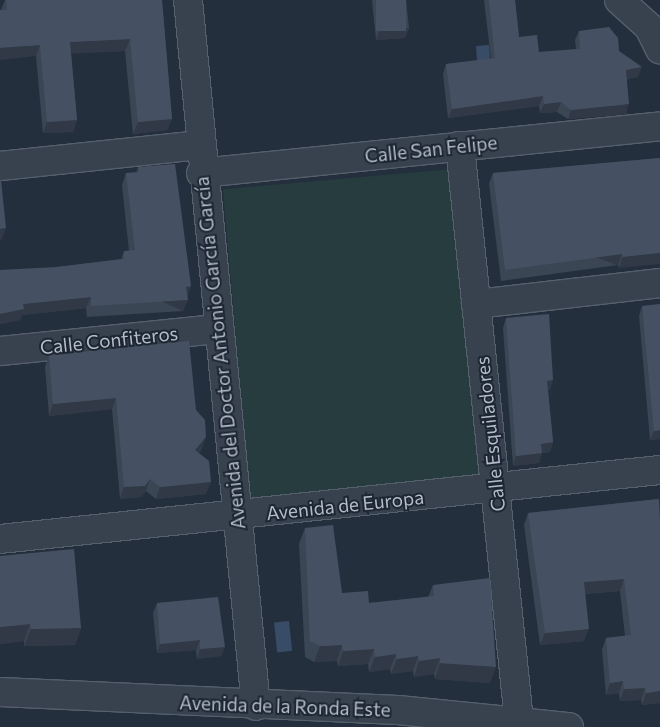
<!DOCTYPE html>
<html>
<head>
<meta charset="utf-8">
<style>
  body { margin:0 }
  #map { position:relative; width:660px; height:727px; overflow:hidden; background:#242f3e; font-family:Commissioner,sans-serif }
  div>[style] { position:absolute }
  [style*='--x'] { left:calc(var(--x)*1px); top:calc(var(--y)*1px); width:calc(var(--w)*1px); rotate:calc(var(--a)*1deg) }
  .green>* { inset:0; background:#263c3f; transform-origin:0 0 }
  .water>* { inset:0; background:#394c67; transform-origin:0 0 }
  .roads { filter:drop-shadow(1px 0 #565f6c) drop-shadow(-1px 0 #565f6c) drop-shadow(0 1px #565f6c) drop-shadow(0 -1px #565f6c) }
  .minor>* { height:28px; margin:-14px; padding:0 14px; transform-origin:14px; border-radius:14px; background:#38414e }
  .wall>* { inset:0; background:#3b4654 }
  .shaded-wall>* { inset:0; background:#303945; transform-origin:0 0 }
  .building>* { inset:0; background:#455162; transform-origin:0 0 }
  span { translate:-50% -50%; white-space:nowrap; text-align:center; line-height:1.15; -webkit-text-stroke:4px #1d2633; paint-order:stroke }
  .street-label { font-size:19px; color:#b4bcc9 }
</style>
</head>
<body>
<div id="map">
  <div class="green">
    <div style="left:453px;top:169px;width:315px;height:231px;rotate:85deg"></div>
  </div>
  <div class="water">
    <div style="left:489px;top:45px;width:31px;height:13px;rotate:86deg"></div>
    <div style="left:289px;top:621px;width:30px;height:15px;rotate:84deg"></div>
  </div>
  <div class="roads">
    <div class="minor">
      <div style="--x:188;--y:0;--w:709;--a:84.5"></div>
      <div style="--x:619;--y:0;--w:40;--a:42"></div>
      <div style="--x:649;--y:27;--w:25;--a:64"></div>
      <div style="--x:460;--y:146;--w:578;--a:84.14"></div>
      <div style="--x:0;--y:166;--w:200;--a:-6"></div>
      <div style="--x:201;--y:173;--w:461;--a:-5.8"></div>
      <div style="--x:476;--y:304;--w:185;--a:-6.5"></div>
      <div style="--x:0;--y:351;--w:219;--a:-5.8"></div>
      <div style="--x:0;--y:539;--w:664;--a:-5.97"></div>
      <div style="--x:0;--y:692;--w:398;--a:2.6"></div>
      <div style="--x:398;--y:710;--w:172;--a:5.7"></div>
    </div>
  </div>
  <div class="wall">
    <div style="clip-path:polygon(5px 0,162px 0,172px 119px,167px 130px,133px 134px,125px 51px,71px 53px,77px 120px,73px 132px,43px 133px,36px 56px,1px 10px)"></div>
    <div style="clip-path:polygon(372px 0,406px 0,409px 28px,405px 38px,376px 40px)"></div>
    <div style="clip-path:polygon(484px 0,515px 0,519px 37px,539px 52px,576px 49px,575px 40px,579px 31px,619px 51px,638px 77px,627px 79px,626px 114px,568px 119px,557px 112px,540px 113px,539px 106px,448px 118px,443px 74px,446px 64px,491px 59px)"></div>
    <div style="clip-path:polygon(660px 158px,619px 268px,618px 265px,501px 281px,489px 184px,493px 173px)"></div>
    <div style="clip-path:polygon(138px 167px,191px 286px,187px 297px,183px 311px,87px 317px,86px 308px,22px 315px,20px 320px,0 324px,57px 267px,121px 259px,124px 251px,129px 251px,122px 185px,126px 173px,136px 173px)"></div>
    <div style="clip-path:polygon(642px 306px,660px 439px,650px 440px,639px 316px)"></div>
    <div style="clip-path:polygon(506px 318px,550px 390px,548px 390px,553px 442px,550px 452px,542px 453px,539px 463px,513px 466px,503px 328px)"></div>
    <div style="clip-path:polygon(49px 355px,196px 410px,202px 449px,199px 453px,206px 494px,156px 499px,146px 491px,141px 497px,120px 499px,112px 409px,49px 416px,45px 367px)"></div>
    <div style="clip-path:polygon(659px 499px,660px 703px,642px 705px,641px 700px,620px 701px,619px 693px,606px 695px,602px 650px,606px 638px,625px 636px,620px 591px,585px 594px,584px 641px,540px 645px,524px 525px,528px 513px)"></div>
    <div style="clip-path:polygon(305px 528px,342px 593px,369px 603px,428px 597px,433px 585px,490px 683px,435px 679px,434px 674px,414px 677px,413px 671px,391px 674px,390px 669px,369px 672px,368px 664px,338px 666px,337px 661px,314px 662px,305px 657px,299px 544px)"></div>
    <div style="clip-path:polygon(0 556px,81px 628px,75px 645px,24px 646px,24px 641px,0 644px)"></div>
    <div style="clip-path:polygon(157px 603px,225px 647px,221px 656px,197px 659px,196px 650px,157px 653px,153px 613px)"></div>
  </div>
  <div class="shaded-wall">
    <div style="clip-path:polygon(409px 28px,405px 38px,376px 40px,379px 31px)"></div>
    <div style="clip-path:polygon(130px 39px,125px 51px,66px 54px,70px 42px)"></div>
    <div style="clip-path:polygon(40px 45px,36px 56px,0 60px,0 48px)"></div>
    <div style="clip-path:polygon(642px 67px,638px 77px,623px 79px,626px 70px)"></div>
    <div style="clip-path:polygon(543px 96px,539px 106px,448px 118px,452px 109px)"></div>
    <div style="clip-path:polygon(561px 102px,557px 112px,540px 113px,544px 104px)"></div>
    <div style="clip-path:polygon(629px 104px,626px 114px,568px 119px,571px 110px)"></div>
    <div style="clip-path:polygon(172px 119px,167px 130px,133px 134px,138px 122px)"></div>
    <div style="clip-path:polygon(77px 120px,73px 132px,43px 133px,47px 122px)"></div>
    <div style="clip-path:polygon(6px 228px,2px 239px,0 240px,0 229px)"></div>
    <div style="clip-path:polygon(660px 253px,660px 264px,619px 268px,623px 257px)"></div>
    <div style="left:622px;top:254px;width:12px;height:118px;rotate:110deg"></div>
    <div style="clip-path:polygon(191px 286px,187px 298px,186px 287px)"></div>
    <div style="clip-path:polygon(91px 297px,86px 308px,22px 315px,20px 320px,0 324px,0 314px,23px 304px)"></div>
    <div style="left:188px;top:300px;width:12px;height:97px;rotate:114deg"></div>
    <div style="clip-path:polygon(553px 380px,550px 390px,543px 390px,547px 381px)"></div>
    <div style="clip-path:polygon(116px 398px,112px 409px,49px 416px,53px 404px)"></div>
    <div style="clip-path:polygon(660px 430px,660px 439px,650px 440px,654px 431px)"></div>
    <div style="clip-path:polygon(206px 437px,202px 449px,191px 462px,195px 450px)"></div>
    <div style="clip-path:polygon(553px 442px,550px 452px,537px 453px,541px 444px)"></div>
    <div style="clip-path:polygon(542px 453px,539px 463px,513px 466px,516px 456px)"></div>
    <div style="clip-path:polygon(150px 479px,146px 491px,141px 497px,120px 499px,124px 487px)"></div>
    <div style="clip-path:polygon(211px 482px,206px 494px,156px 499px,160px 487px)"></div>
    <div style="clip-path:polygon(624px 579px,620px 591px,580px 594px,584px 582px)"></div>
    <div style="clip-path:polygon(30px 624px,24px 641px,0 644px,0 627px)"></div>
    <div style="clip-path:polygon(81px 628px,75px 645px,24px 646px,31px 629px)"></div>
    <div style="clip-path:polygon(589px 629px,584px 641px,540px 645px,545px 633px)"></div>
    <div style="clip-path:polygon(200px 640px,196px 650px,157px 653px,160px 644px)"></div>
    <div style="clip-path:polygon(342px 645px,337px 661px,314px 662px,320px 646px)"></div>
    <div style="clip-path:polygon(225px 647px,221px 656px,197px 659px,200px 649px)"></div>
    <div style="clip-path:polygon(374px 649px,368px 664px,338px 666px,343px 651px)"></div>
    <div style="clip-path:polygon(396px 654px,390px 669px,369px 672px,375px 657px)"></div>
    <div style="clip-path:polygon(418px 656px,413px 671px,391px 674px,397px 659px)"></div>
    <div style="clip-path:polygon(440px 658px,434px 674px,414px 677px,419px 661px)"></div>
    <div style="clip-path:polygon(440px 663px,496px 667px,490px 683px,435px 679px)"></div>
    <div style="clip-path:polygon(623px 681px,619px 693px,606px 695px,610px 683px)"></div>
    <div style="clip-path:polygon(645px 688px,641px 700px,620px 701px,624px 689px)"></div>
    <div style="clip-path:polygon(660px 691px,660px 703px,642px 705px,646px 693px)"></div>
  </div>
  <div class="building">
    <div style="clip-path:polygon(6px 0,162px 0,172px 119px,138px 122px,130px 39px,70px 42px,77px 120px,47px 122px,40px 45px,0 48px,0 10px,7px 10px)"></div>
    <div style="left:376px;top:0;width:30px;height:31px"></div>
    <div style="clip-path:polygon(489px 0,515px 0,519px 37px,537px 35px,539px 52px,580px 49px,579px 31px,609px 27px,618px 38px,619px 51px,642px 67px,626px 70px,629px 104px,571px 110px,561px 102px,544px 104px,543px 96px,452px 109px,446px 64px,495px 58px)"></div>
    <div style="clip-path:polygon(660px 158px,660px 253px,623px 257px,622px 254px,505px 270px,493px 173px)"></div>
    <div style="clip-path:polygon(175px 164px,191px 286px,186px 287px,188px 300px,91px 306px,91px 297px,23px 304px,24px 309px,0 314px,0 270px,57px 267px,124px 259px,124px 251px,135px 250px,126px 173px,139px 172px,138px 167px)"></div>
    <div style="clip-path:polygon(0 180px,1px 180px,6px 228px,0 229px)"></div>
    <div style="clip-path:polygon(660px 304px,660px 430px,654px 431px,642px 306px)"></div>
    <div style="clip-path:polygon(549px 314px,553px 380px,547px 381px,553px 442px,541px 444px,542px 453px,516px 456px,506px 318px)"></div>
    <div style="clip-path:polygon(189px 341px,196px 410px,205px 420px,206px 437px,195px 450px,209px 461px,211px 482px,160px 487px,150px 479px,145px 486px,124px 487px,116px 398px,53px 404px,49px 355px)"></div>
    <div style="clip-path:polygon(659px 499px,660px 521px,660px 691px,646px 693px,645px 688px,624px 689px,623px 681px,610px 683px,606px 638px,631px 635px,624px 579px,584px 582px,589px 629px,545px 633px,528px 513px)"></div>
    <div style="clip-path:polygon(333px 525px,342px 593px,368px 591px,369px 603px,434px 596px,433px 585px,490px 578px,496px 667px,440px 663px,440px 658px,419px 661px,418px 656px,397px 659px,396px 654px,375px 657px,374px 649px,343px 651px,342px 645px,320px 646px,310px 641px,305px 528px)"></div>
    <div style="clip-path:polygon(74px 549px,81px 628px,31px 629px,30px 624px,0 627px,0 556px)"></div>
    <div style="clip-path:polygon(218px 597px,225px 647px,200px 649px,200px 640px,160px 644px,157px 603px)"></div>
  </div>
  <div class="street-label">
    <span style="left:431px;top:149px;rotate:-6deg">Calle San Felipe</span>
    <span style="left:109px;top:340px;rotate:-6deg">Calle Confiteros</span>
    <span style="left:220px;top:353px;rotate:-96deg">Avenida del Doctor Antonio García García</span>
    <span style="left:490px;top:434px;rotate:-96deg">Calle Esquiladores</span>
    <span style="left:345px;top:505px;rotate:-6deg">Avenida de Europa</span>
    <span style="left:285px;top:706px;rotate:2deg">Avenida de la Ronda Este</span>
  </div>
</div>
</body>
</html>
